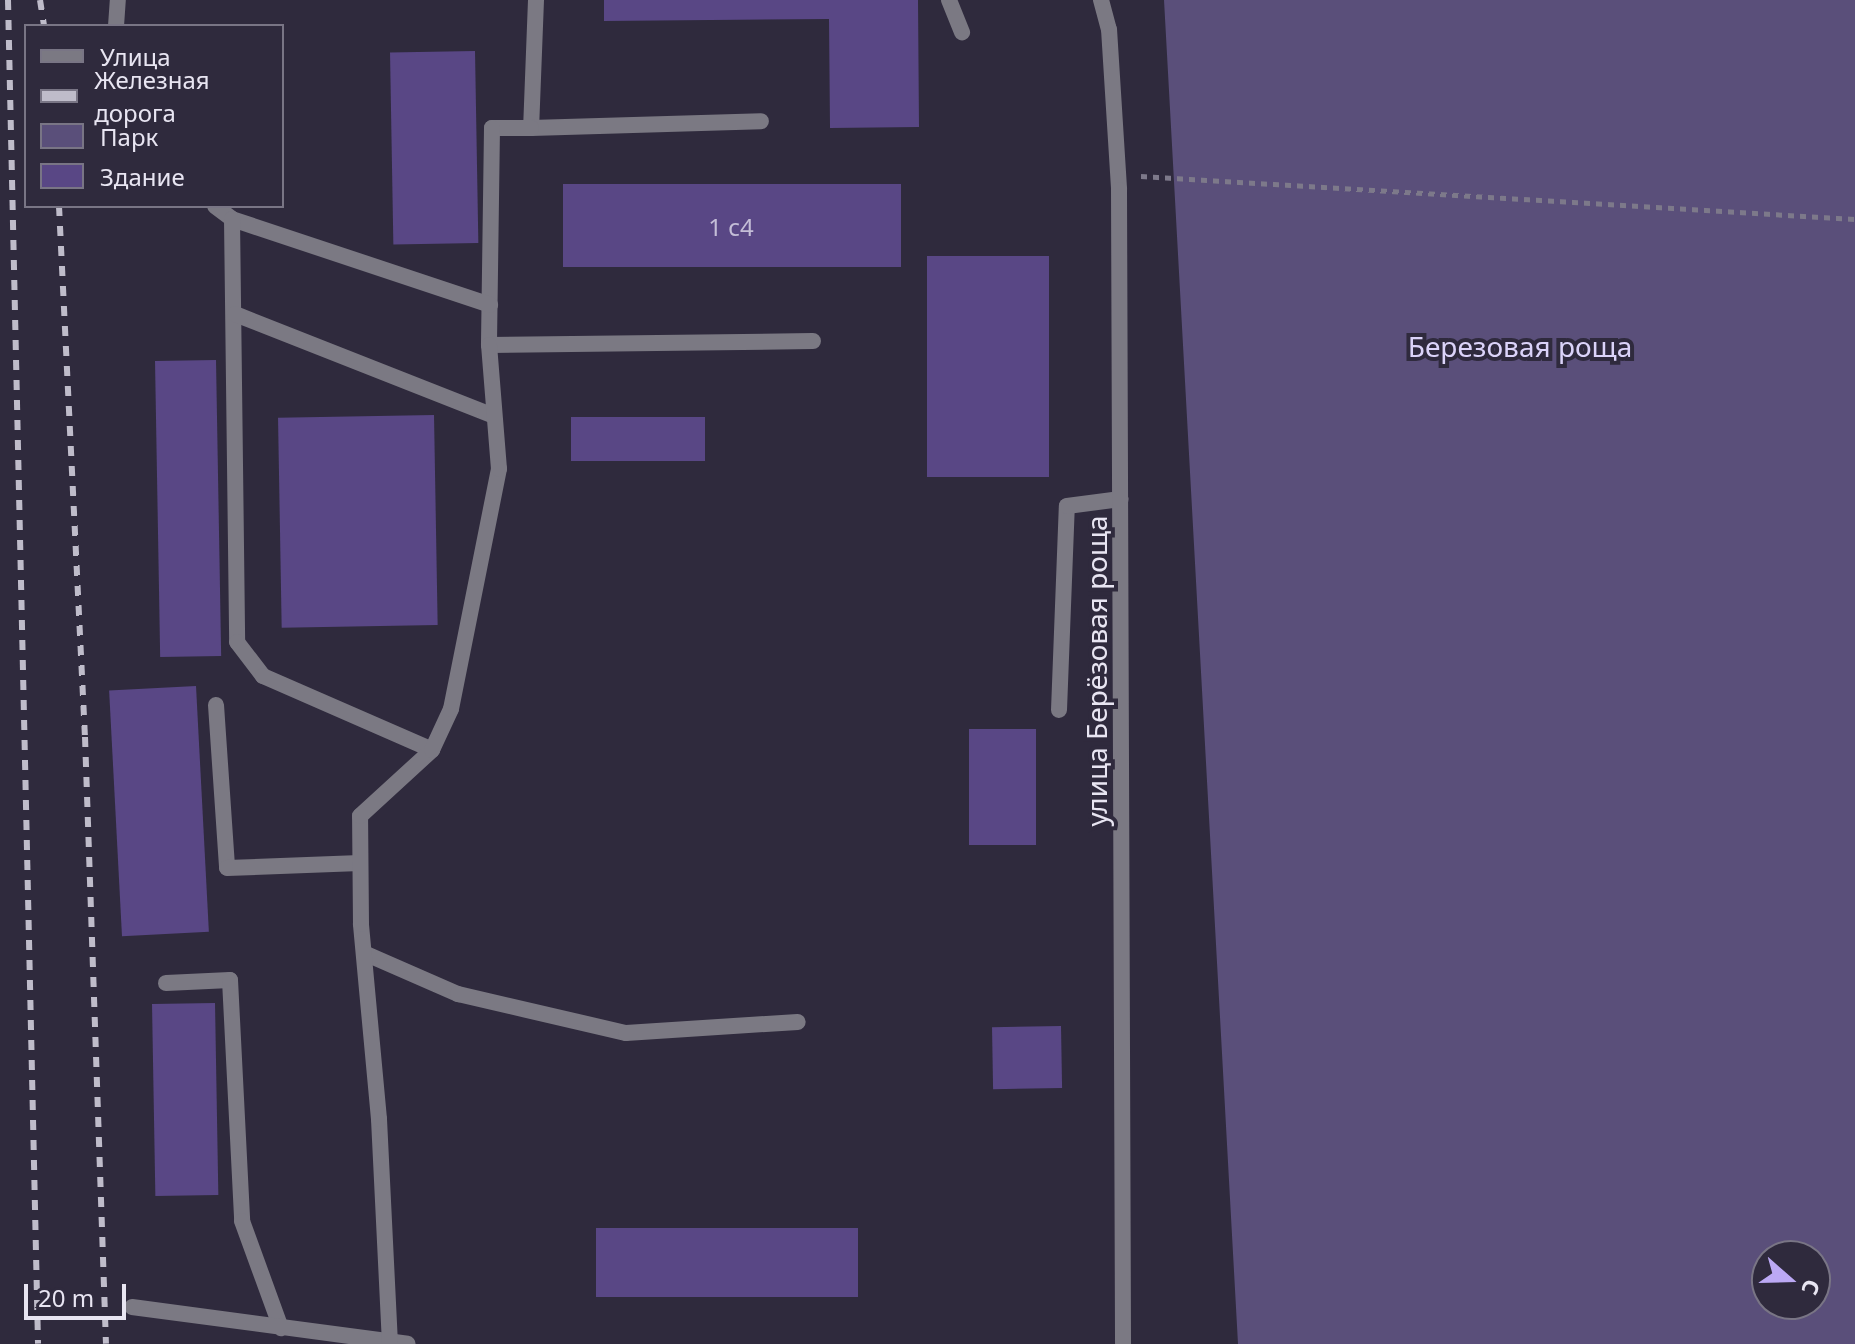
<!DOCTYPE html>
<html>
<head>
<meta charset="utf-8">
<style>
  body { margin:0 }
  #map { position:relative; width:1855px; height:1344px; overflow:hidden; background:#2f2a3d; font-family:"Noto Sans",sans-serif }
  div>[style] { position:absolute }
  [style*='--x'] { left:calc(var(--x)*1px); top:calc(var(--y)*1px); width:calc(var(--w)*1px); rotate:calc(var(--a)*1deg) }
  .green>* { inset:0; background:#5a4f7a }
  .building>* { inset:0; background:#594785; transform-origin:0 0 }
  .path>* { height:5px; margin-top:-2.5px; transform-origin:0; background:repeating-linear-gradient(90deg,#7d798a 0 6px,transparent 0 12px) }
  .service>* { height:16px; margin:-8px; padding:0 8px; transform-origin:8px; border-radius:8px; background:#7b7983 }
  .minor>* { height:16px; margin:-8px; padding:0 8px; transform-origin:8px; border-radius:8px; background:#7b7983 }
  .rail>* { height:6px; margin-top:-3px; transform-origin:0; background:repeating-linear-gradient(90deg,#bfbcca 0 10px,transparent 0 20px) }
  span { translate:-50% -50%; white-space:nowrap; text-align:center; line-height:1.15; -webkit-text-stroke:8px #2f2a3d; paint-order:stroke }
  .number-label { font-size:24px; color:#c4bed7 }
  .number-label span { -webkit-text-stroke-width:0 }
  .park-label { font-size:28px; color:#dbd3f9 }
  .street-label { font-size:28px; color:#e8e5f2 }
  .legend { position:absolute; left:24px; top:24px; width:260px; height:184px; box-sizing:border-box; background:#2f2a3d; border:2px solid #797585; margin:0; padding:10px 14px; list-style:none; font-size:24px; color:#e8e5f2 }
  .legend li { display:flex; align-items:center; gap:16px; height:40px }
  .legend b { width:40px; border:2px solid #797585 }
  .north { position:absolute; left:1751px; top:1240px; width:80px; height:80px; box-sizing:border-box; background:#2f2a3d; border:2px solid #797585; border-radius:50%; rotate:110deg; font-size:22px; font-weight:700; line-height:32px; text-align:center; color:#e8e5f2 }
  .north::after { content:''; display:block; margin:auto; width:28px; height:36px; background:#bca9f5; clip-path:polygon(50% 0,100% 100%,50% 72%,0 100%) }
  .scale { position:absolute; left:24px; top:1284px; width:102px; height:36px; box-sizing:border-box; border:4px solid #e8e5f2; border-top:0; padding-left:10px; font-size:24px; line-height:28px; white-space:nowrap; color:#e8e5f2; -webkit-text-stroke:6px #2f2a3d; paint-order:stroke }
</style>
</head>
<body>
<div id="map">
  <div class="green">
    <div style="clip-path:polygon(evenodd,1164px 0,1855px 0,1855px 1344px,1238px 1344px,1164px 0,1767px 1256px,1815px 1256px,1815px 1304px,1767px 1304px,1767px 1256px)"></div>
  </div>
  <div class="building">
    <div style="clip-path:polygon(604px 0,918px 0,919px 127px,830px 128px,829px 19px,604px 21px)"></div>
    <div style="left:475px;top:51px;width:192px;height:85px;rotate:89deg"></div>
    <div style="left:563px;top:184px;width:338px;height:83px"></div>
    <div style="left:927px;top:256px;width:122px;height:221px"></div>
    <div style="left:216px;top:360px;width:296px;height:61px;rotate:89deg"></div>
    <div style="left:434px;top:415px;width:210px;height:156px;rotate:89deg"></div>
    <div style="left:705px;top:417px;width:44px;height:134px;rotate:90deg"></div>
    <div style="left:196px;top:686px;width:246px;height:87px;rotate:87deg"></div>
    <div style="left:1036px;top:729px;width:116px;height:67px;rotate:90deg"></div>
    <div style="left:215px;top:1003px;width:192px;height:63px;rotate:89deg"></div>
    <div style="left:1061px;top:1026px;width:62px;height:69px;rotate:89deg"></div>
    <div style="left:596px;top:1228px;width:262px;height:69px"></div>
  </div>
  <div class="path">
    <div style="--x:1141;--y:176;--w:715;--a:3.45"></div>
  </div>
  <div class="service">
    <div style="--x:536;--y:0;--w:128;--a:92.2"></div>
    <div style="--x:531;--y:128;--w:230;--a:-1.7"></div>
    <div style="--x:949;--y:0;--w:35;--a:68"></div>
    <div style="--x:116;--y:26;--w:26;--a:-86"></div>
    <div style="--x:531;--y:128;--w:39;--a:180"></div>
    <div style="--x:492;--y:128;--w:217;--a:90.8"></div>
    <div style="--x:489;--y:345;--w:324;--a:-0.7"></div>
    <div style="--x:215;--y:206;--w:21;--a:37"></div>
    <div style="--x:232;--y:219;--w:272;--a:18.4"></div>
    <div style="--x:232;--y:219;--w:423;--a:89.3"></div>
    <div style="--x:237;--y:642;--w:43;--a:52.6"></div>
    <div style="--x:263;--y:676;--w:184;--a:23.6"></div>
    <div style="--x:235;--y:314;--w:278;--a:21.5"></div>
    <div style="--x:216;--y:705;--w:163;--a:86.1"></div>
    <div style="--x:227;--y:868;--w:133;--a:-2.2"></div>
    <div style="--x:1059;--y:710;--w:204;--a:-87.8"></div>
    <div style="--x:1067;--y:506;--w:54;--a:-7.4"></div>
    <div style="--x:364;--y:953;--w:103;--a:23.6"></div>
    <div style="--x:458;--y:994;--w:172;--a:13.1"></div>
    <div style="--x:626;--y:1033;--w:172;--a:-3.7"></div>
    <div style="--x:166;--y:983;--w:64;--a:-2.7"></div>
    <div style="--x:230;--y:980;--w:241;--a:87.1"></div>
    <div style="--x:242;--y:1221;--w:114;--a:70"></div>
    <div style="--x:132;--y:1307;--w:278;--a:7.6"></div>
    <div style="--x:390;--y:1344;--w:225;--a:-92.8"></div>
    <div style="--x:379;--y:1119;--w:196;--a:-95.3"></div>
    <div style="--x:361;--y:924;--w:108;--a:-90.5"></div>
    <div style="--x:360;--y:816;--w:98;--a:-42.5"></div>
    <div style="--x:432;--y:750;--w:45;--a:-65.1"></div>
    <div style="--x:451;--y:709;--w:245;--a:-78.7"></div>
    <div style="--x:499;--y:469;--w:124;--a:-94.6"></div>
  </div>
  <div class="minor">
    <div style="--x:1101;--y:0;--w:30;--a:75"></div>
    <div style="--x:1109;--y:29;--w:161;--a:86.4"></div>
    <div style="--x:1119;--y:190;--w:1154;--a:89.8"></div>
  </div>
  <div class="rail">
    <div style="--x:8;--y:0;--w:1344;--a:88.72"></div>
    <div style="--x:40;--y:0;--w:26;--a:81"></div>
    <div style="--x:59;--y:206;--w:532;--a:87.2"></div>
    <div style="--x:85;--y:737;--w:607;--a:88.02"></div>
  </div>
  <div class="number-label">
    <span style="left:731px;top:227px">1 с4</span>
  </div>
  <div class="park-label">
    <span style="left:1520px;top:346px">Березовая роща</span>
  </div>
  <div class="street-label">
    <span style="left:1096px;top:671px;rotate:-90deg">улица Берёзовая роща</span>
  </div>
  <ul class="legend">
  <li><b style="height:10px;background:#7b7983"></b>Улица</li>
  <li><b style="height:10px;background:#bfbcca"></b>Железная дорога</li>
  <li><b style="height:22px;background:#5a4f7a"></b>Парк</li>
  <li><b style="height:22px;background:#594785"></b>Здание</li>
  </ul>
  <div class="north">С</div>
  <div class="scale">20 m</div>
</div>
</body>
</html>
